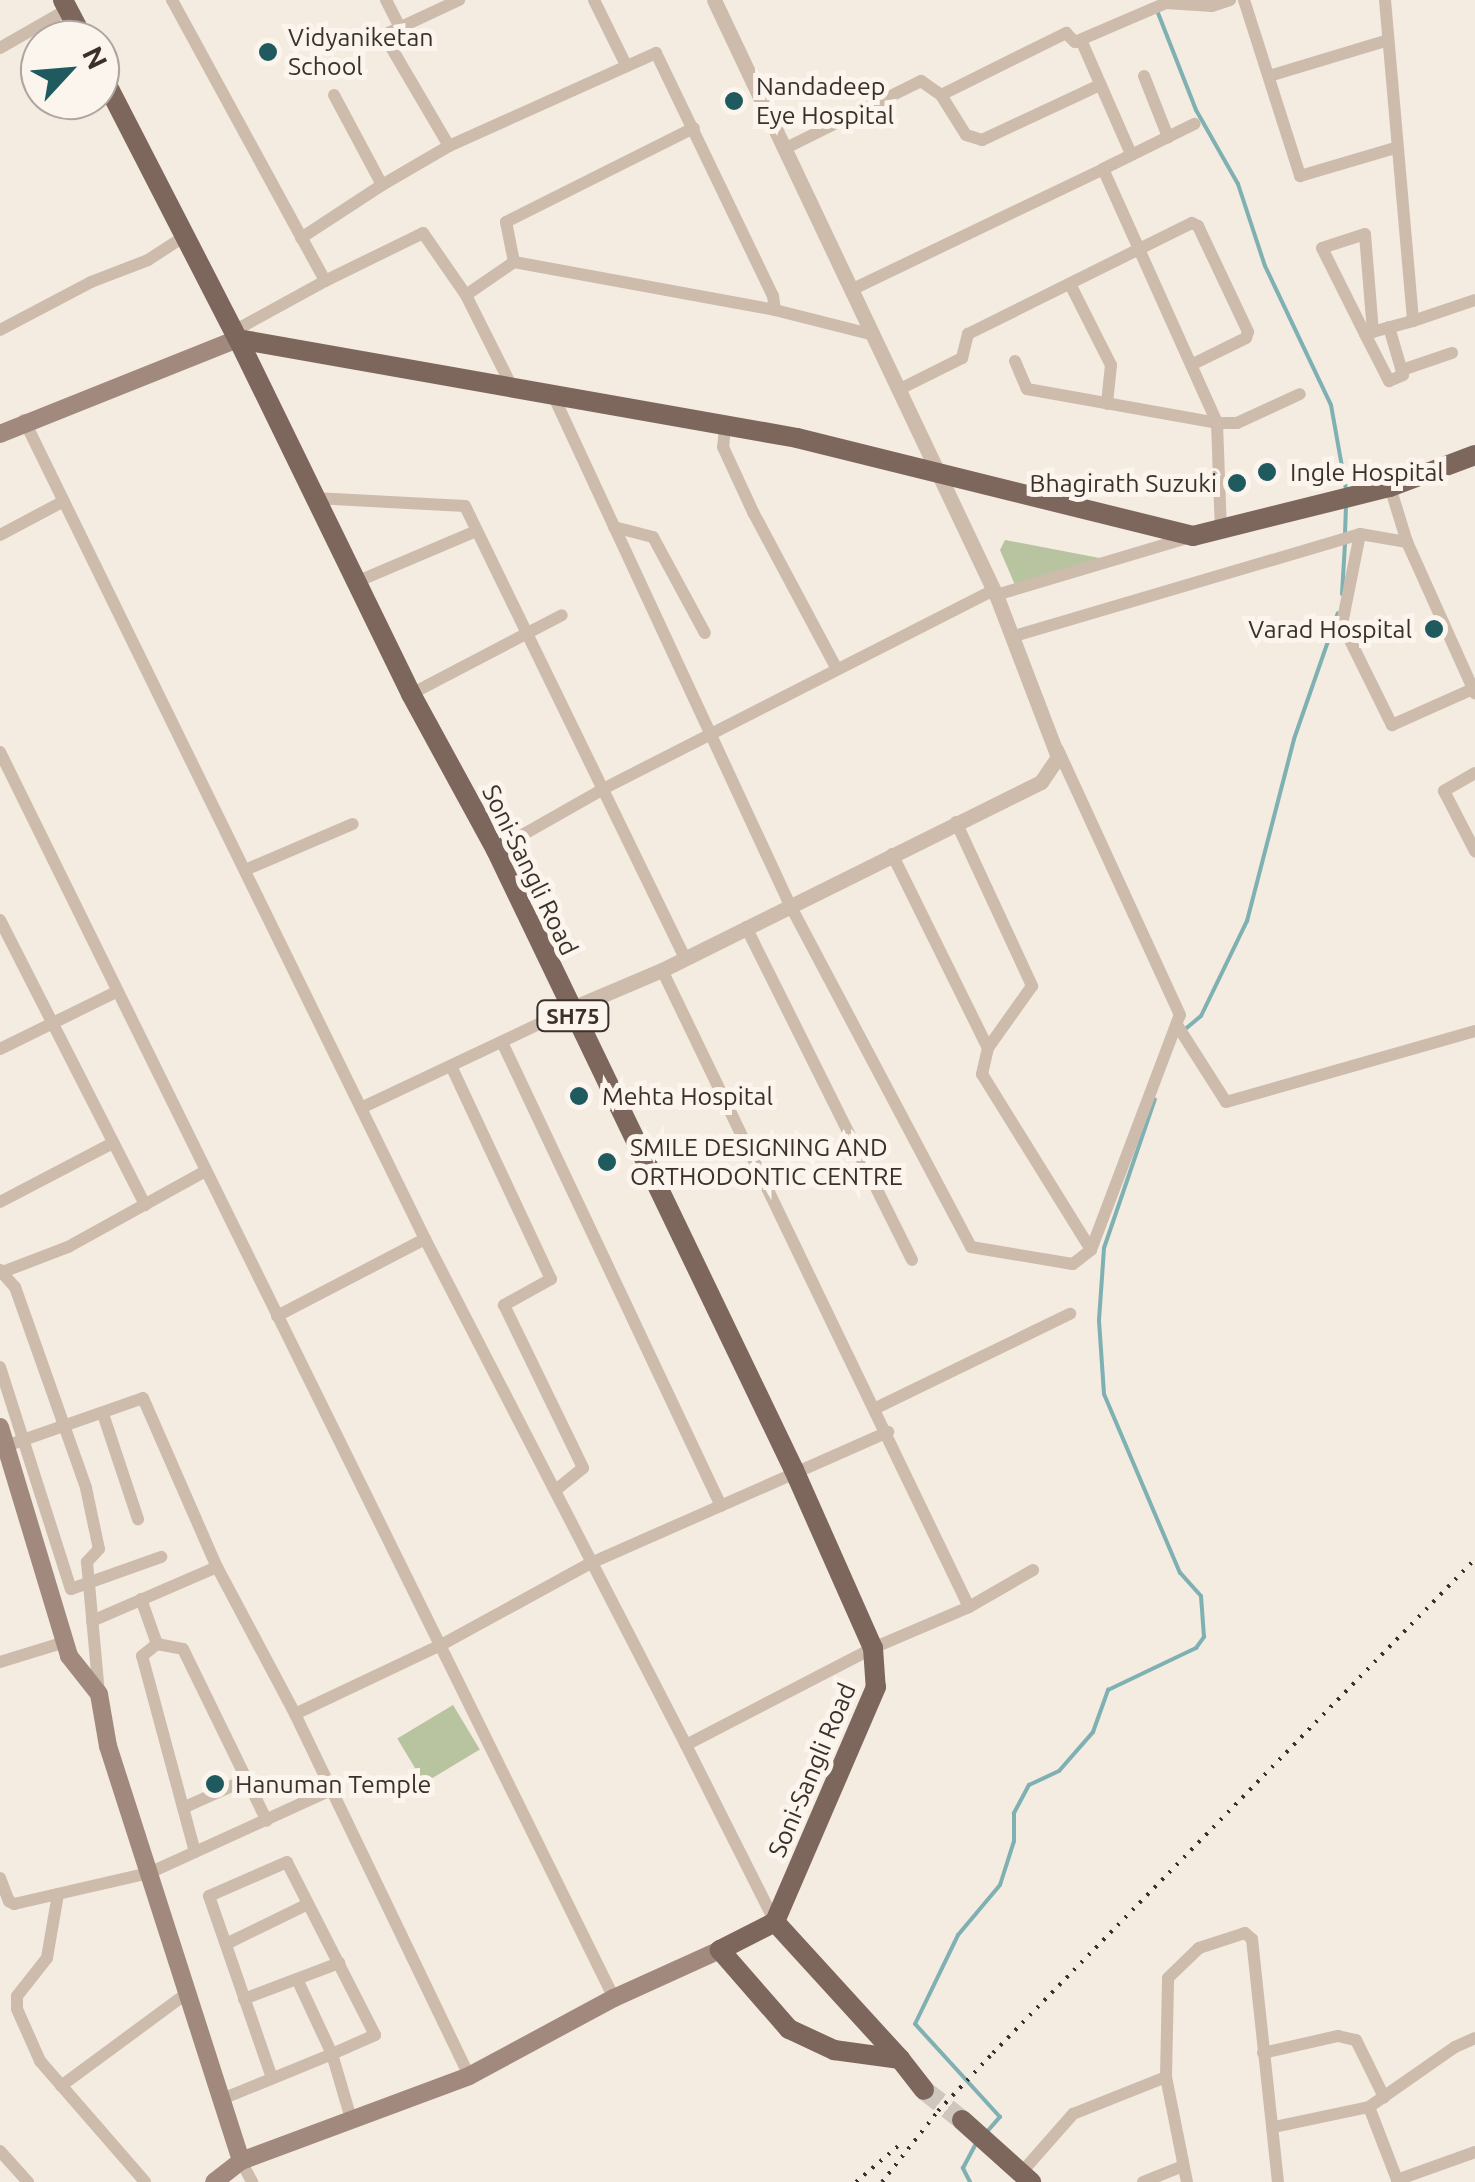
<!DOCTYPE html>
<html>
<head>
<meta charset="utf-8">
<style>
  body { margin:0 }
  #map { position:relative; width:1475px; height:2182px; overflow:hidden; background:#f4ebe1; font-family:Ubuntu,sans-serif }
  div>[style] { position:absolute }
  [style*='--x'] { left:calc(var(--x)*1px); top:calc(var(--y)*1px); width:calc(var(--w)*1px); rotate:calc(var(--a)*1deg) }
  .green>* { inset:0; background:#b8c4a0; transform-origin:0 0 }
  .stream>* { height:4px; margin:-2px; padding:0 2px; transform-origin:2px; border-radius:2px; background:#7fb0b2 }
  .primary-tunnel>* { height:20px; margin-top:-10px; transform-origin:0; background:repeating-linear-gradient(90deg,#cfc6bd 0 20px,transparent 0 30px) }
  .minor>* { height:12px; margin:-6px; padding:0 6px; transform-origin:6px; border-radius:6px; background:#cdbbac }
  .tertiary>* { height:15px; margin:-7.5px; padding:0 7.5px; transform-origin:7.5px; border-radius:7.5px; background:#cdbbac }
  .secondary>* { height:18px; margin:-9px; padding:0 9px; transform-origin:9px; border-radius:9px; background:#a18a7d }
  .primary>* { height:20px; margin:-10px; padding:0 10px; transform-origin:10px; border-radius:10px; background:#7d675c }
  .rail>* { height:4px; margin-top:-2px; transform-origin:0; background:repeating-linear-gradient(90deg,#3b302b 0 2.5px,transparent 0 10.5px) }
  .dots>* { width:28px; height:28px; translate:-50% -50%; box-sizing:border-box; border:5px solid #fbf5ee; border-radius:50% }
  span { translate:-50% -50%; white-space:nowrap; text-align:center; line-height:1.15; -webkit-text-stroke:10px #fbf5ee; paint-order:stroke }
  .shield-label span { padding:2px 8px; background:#fbf5ee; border:2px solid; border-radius:8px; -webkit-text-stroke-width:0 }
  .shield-label { font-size:22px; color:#3b302b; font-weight:700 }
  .poi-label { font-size:25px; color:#3b302b }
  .left { translate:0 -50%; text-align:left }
  .right { translate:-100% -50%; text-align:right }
  .street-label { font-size:25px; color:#3b302b }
  .north { position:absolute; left:20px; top:20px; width:100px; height:100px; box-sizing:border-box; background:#fbf5ee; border:2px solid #aea6a0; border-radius:50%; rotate:64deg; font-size:28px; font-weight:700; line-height:40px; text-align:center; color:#3b302b }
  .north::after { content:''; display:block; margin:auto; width:35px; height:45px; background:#1f5a5e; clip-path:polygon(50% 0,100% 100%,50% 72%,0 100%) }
</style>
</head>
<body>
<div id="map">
  <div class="green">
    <div style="clip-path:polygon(1005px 540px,1110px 560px,1015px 585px,1000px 550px)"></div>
    <div style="left:453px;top:1705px;width:52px;height:65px;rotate:59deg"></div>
  </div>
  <div class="stream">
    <div style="--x:1158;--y:13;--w:104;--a:68.6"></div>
    <div style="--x:1196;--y:110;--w:85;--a:60.4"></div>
    <div style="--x:1238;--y:184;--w:86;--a:71.8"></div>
    <div style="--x:1265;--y:266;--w:154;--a:64.6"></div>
    <div style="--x:1331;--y:405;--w:85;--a:79.9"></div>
    <div style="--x:1345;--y:534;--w:30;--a:-88"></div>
    <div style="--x:1342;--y:594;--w:50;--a:-86.6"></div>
    <div style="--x:1183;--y:1031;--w:23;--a:-40"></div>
    <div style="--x:1201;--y:1016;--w:106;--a:-64.2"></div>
    <div style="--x:1247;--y:921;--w:188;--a:-75.5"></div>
    <div style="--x:1294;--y:739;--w:133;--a:-70.8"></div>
    <div style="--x:985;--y:2134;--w:23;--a:-49"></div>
    <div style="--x:1000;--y:2117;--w:126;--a:-132.4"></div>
    <div style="--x:915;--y:2024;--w:99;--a:-64.2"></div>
    <div style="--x:958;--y:1935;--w:65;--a:-50"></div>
    <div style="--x:1000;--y:1885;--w:46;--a:-72.3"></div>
    <div style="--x:1014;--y:1841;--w:28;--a:-90"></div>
    <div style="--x:1014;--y:1813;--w:32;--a:-62"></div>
    <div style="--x:1029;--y:1785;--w:33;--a:-25"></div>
    <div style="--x:1059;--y:1771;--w:52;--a:-48.9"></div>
    <div style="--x:1093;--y:1732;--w:45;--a:-70.3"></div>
    <div style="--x:1108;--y:1690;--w:98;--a:-25.5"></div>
    <div style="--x:1196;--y:1648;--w:14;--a:-54"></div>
    <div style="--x:1204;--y:1637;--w:41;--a:-94.2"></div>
    <div style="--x:1201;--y:1596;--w:31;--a:-132"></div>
    <div style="--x:1180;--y:1573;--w:194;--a:-113"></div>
    <div style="--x:1104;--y:1394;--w:74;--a:-93.9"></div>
    <div style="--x:1099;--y:1320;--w:72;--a:-86"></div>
    <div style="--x:1104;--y:1248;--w:157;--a:-71.1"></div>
    <div style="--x:970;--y:2182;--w:16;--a:-117"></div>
    <div style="--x:963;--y:2168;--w:26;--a:-62"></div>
  </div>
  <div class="primary-tunnel">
    <div style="--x:924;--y:2090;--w:48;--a:38.3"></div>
  </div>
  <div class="minor">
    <div style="--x:172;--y:0;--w:320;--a:61.4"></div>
    <div style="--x:325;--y:281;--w:109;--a:-26.1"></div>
    <div style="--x:423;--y:233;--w:75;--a:55.3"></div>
    <div style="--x:386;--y:0;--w:31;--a:63"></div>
    <div style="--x:594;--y:0;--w:72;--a:63.8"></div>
    <div style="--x:1244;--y:0;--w:185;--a:72.3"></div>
    <div style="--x:1300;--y:176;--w:99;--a:-16.4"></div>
    <div style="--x:1385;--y:0;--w:322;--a:85"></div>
    <div style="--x:1413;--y:321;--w:65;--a:-18.7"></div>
    <div style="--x:1081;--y:40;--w:124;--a:66.3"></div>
    <div style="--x:0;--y:48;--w:78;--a:-29.8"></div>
    <div style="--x:1144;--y:76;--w:66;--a:68.5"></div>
    <div style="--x:1269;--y:76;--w:124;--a:-16.8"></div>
    <div style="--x:334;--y:95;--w:102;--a:61.9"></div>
    <div style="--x:382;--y:185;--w:78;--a:-30.2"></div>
    <div style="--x:449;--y:146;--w:129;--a:-120.4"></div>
    <div style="--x:384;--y:35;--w:83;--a:-25"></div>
    <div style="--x:941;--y:95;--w:47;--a:58"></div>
    <div style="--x:966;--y:135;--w:17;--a:17"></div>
    <div style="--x:982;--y:140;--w:130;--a:-25"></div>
    <div style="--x:449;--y:146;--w:227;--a:-24.2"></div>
    <div style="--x:656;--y:53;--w:270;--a:64.3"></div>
    <div style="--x:773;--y:296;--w:14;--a:82"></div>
    <div style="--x:786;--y:148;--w:151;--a:-26.4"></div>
    <div style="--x:921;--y:81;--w:24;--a:35"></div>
    <div style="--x:941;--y:95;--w:140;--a:-26.4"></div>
    <div style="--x:1066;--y:33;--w:13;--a:45"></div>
    <div style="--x:1075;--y:42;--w:99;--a:-23.2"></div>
    <div style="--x:1166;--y:3;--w:46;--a:3.7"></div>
    <div style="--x:1212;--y:6;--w:19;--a:-18"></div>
    <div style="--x:1103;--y:169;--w:102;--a:-26.3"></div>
    <div style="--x:301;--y:238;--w:97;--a:-33.2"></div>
    <div style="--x:514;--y:262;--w:41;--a:-101.3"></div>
    <div style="--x:506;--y:222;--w:210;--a:-26.6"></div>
    <div style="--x:1070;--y:284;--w:91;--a:63.2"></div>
    <div style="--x:1111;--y:365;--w:39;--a:96"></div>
    <div style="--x:853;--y:289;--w:277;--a:-25.6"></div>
    <div style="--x:1103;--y:169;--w:278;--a:65.8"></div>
    <div style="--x:1217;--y:423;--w:108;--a:87.9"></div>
    <div style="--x:0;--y:330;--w:103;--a:-27.8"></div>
    <div style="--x:91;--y:282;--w:61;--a:-21.1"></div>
    <div style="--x:148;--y:260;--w:44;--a:-33"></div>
    <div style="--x:234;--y:331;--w:104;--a:-28.8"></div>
    <div style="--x:1373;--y:332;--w:98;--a:-94.7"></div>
    <div style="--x:1365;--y:234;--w:45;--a:162"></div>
    <div style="--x:1322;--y:248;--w:96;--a:63.4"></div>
    <div style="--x:1365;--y:334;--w:50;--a:-15.2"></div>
    <div style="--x:1365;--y:334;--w:53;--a:62.9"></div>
    <div style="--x:1389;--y:381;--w:15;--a:-23"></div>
    <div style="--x:1403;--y:375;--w:50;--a:-106.3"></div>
    <div style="--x:1015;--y:361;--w:30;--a:67"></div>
    <div style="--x:1027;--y:389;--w:193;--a:10.1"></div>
    <div style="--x:1217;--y:423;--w:20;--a:0"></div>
    <div style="--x:1237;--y:423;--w:69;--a:-24.7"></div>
    <div style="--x:1402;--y:370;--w:53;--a:-18.8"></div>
    <div style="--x:513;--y:389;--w:105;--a:-116.6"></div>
    <div style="--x:466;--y:295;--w:58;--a:-34.5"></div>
    <div style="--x:514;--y:262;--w:265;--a:10.4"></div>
    <div style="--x:775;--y:310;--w:102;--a:14.2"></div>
    <div style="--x:898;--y:390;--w:72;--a:-26.6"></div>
    <div style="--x:962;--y:358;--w:25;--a:-76"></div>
    <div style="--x:968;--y:334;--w:250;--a:-26.4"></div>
    <div style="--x:1192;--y:223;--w:7;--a:27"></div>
    <div style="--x:1198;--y:226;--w:117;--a:64.7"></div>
    <div style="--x:1248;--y:332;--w:6;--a:108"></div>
    <div style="--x:1246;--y:338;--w:61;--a:153.9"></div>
    <div style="--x:553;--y:395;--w:562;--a:65.08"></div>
    <div style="--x:790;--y:905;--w:387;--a:62.1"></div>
    <div style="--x:971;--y:1247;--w:103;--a:9.5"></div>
    <div style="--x:1073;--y:1264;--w:23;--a:-38"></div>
    <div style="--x:1091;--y:1250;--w:251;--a:-69.3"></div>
    <div style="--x:1180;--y:1015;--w:292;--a:-114.7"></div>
    <div style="--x:24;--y:420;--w:912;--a:63.91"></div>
    <div style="--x:425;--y:1239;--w:569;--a:62.71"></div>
    <div style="--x:725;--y:426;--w:21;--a:95"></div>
    <div style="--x:723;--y:447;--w:72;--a:65.2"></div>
    <div style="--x:753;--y:512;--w:178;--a:61.9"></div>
    <div style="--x:1390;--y:487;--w:58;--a:72.8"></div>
    <div style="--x:1407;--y:542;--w:166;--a:65.8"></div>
    <div style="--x:315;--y:498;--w:150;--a:3.1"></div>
    <div style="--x:465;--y:506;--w:500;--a:64.05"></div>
    <div style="--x:614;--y:527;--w:40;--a:14.4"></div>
    <div style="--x:653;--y:537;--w:109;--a:61.6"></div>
    <div style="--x:1360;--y:534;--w:92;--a:101.3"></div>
    <div style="--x:1342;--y:624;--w:113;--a:63.7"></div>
    <div style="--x:1392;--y:725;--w:89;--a:-24"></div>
    <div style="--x:0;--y:535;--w:72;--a:-28"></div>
    <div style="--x:356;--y:582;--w:130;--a:-23"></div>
    <div style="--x:996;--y:595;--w:202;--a:-16.6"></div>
    <div style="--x:1014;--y:636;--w:361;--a:-16.4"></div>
    <div style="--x:1360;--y:534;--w:48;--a:9.7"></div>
    <div style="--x:411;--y:694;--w:170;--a:-27.6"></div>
    <div style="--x:0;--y:752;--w:1389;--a:63.77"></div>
    <div style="--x:1475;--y:773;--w:36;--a:150"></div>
    <div style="--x:1444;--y:791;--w:68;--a:62.7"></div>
    <div style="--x:956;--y:822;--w:181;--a:65.1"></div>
    <div style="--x:1032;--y:986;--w:76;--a:125.4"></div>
    <div style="--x:496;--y:850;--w:125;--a:-29.6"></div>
    <div style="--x:605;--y:788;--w:436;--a:-27"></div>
    <div style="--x:892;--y:854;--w:216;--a:63.7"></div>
    <div style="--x:988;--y:1048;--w:27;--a:103"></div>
    <div style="--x:982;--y:1074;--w:207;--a:58.2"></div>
    <div style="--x:245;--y:870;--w:117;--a:-23.1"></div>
    <div style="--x:0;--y:920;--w:320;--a:63"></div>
    <div style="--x:746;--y:927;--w:372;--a:63.5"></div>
    <div style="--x:662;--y:970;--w:707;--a:64.27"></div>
    <div style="--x:1177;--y:1025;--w:91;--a:57.5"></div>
    <div style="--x:1226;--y:1102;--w:259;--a:-15.9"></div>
    <div style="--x:502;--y:1042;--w:513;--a:64.73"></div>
    <div style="--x:0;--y:1049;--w:129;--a:-26.2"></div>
    <div style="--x:452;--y:1068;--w:233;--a:64.9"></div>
    <div style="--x:551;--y:1279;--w:54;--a:151"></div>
    <div style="--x:504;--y:1305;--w:181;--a:64.1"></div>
    <div style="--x:583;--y:1468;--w:36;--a:141"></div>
    <div style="--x:361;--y:1108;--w:231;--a:-25.3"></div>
    <div style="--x:0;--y:1202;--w:127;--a:-27.6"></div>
    <div style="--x:0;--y:1270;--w:23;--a:49"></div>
    <div style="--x:15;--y:1287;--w:213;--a:70.5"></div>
    <div style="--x:86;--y:1488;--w:62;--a:78"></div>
    <div style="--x:99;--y:1549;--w:18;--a:133"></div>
    <div style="--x:87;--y:1562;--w:132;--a:84.8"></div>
    <div style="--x:0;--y:1273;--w:73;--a:-20.9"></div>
    <div style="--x:68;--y:1247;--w:155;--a:-28.9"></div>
    <div style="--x:277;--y:1316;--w:167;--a:-27.5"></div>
    <div style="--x:0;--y:1367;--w:233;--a:72.3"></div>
    <div style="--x:71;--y:1589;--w:96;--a:-19.6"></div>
    <div style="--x:876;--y:1408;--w:216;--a:-25.9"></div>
    <div style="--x:103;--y:1414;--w:111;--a:71.6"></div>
    <div style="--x:6;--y:1446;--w:145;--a:-19.3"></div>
    <div style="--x:143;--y:1398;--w:184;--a:66.4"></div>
    <div style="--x:217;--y:1567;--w:166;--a:62"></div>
    <div style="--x:295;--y:1714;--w:402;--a:64.3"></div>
    <div style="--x:141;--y:1599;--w:48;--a:70.4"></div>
    <div style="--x:92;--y:1621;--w:136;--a:-23.4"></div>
    <div style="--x:0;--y:1662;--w:68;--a:-17.1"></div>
    <div style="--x:295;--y:1714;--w:161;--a:-25.3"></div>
    <div style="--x:441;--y:1645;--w:171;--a:-28.7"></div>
    <div style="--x:591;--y:1563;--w:325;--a:-23.8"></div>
    <div style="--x:185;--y:1807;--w:66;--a:-24.2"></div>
    <div style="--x:195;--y:1852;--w:203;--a:-105.1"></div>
    <div style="--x:142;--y:1656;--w:19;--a:-39"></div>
    <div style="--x:157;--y:1644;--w:26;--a:11"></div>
    <div style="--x:183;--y:1649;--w:191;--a:64"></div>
    <div style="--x:0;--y:1878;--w:25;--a:69"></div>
    <div style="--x:9;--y:1901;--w:6;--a:31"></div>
    <div style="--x:14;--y:1904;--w:139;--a:-12.9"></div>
    <div style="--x:149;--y:1873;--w:200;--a:-24.5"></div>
    <div style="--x:58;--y:1894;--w:65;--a:99.8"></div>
    <div style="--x:47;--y:1958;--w:48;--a:128.3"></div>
    <div style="--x:17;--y:1996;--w:13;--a:90"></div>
    <div style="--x:17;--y:2009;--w:57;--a:66.1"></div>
    <div style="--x:40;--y:2061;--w:160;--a:49"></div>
    <div style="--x:775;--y:1922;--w:198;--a:-116.7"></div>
    <div style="--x:686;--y:1745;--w:211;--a:-27.4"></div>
    <div style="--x:873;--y:1648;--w:104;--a:-23.1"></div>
    <div style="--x:969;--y:1607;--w:74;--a:-30"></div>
    <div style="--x:226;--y:1944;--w:91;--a:-26"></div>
    <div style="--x:297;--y:1979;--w:83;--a:65"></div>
    <div style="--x:332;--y:2054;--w:71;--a:73.6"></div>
    <div style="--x:244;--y:1999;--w:102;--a:-20.8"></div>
    <div style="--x:1263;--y:2053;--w:77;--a:-12.8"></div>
    <div style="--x:1338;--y:2036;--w:18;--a:13"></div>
    <div style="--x:1356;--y:2040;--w:64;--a:63.8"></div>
    <div style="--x:1166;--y:2077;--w:99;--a:-88.8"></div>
    <div style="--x:1168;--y:1978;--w:43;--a:-44.1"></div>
    <div style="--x:1199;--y:1948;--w:48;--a:-18.1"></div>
    <div style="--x:1245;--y:1933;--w:9;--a:41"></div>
    <div style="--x:1252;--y:1939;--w:244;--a:83.9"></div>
    <div style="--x:61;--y:2086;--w:155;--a:-36.4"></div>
    <div style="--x:222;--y:2099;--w:119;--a:-22.2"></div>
    <div style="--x:332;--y:2054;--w:47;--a:-23.8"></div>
    <div style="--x:375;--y:2035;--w:194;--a:-117"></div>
    <div style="--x:287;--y:1862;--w:85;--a:156.4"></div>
    <div style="--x:209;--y:1896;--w:193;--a:70.9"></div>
    <div style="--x:1369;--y:2107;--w:80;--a:68.9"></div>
    <div style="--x:1274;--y:2127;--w:97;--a:-11.9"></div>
    <div style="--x:1369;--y:2107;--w:105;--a:-34.9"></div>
    <div style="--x:1455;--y:2047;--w:22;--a:-24"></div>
    <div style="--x:0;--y:2151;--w:42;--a:47.9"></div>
    <div style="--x:241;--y:2161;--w:24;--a:62"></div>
    <div style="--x:1021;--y:2173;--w:79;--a:-48.6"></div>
    <div style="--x:1073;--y:2114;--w:100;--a:-21.7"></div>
    <div style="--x:1166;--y:2077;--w:107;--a:78.7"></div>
    <div style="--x:1397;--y:2180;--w:83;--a:-19.7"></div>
    <div style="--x:1143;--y:2182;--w:43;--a:-21.8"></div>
  </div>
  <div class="tertiary">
    <div style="--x:570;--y:1009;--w:100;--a:-23"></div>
    <div style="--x:662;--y:970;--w:423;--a:-26.4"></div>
    <div style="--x:1041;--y:782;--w:30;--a:-56"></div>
    <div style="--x:1058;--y:757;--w:173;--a:-110.9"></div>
    <div style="--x:996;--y:595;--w:658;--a:-115.36"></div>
  </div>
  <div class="secondary">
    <div style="--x:0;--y:434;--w:256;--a:-21.8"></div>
    <div style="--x:0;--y:1427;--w:239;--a:73.2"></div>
    <div style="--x:69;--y:1656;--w:48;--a:51.7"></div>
    <div style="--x:99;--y:1694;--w:53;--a:80.2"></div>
    <div style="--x:108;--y:1746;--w:436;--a:72.2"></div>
    <div style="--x:241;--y:2161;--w:34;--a:142"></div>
    <div style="--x:241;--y:2161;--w:243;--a:-20.4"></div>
    <div style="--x:469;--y:2076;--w:165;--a:-28.3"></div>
    <div style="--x:614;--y:1998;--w:116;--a:-24.4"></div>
  </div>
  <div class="primary">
    <div style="--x:63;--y:0;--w:45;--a:62.3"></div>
    <div style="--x:100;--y:71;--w:301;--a:62.8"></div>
    <div style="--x:238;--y:339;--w:395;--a:64"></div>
    <div style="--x:411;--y:694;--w:178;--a:61.4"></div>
    <div style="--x:496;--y:850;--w:688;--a:64.33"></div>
    <div style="--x:794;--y:1470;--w:195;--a:66.1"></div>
    <div style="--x:873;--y:1648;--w:39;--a:86"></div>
    <div style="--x:876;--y:1687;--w:256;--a:113.3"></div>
    <div style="--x:775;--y:1922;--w:62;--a:153"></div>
    <div style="--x:720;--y:1950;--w:105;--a:48.9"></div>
    <div style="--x:789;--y:2029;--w:50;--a:25"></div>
    <div style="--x:834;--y:2050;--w:67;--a:7.8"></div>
    <div style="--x:900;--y:2059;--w:39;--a:52"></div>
    <div style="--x:238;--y:339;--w:568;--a:10.04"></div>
    <div style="--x:797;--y:438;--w:408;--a:13.9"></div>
    <div style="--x:1193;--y:536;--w:203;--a:-14"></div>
    <div style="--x:1390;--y:487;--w:91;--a:-20.6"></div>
    <div style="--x:775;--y:1922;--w:185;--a:47.6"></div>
    <div style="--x:962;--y:2120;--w:93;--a:41.9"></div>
  </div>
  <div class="rail">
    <div style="--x:856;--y:2182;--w:55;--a:-40.6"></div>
    <div style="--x:882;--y:2182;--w:90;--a:-51.7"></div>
    <div style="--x:938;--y:2111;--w:80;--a:-46.5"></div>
    <div style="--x:993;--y:2053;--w:690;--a:-45.7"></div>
  </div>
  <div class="dots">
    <div style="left:268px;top:52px;background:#1f5a5e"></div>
    <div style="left:734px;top:101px;background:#1f5a5e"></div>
    <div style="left:1267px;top:472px;background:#1f5a5e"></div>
    <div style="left:1237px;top:483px;background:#1f5a5e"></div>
    <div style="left:1434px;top:629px;background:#1f5a5e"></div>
    <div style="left:579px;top:1096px;background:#1f5a5e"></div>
    <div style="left:607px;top:1162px;background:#1f5a5e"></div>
    <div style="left:215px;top:1784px;background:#1f5a5e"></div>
  </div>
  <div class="shield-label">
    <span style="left:573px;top:1016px">SH75</span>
  </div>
  <div class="poi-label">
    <span class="left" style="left:288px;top:52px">Vidyaniketan<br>School</span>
    <span class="left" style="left:756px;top:101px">Nandadeep<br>Eye Hospital</span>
    <span class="left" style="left:1290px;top:472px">Ingle Hospital</span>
    <span class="right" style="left:1217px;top:483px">Bhagirath Suzuki</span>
    <span class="right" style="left:1412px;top:629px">Varad Hospital</span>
    <span class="left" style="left:602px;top:1096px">Mehta Hospital</span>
    <span class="left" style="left:630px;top:1162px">SMILE DESIGNING AND<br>ORTHODONTIC CENTRE</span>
    <span class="left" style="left:235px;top:1784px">Hanuman Temple</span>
  </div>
  <div class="street-label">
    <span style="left:530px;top:870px;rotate:64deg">Soni-Sangli Road</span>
    <span style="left:812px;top:1770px;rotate:-67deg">Soni-Sangli Road</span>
  </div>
  <div class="north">N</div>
</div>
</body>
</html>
